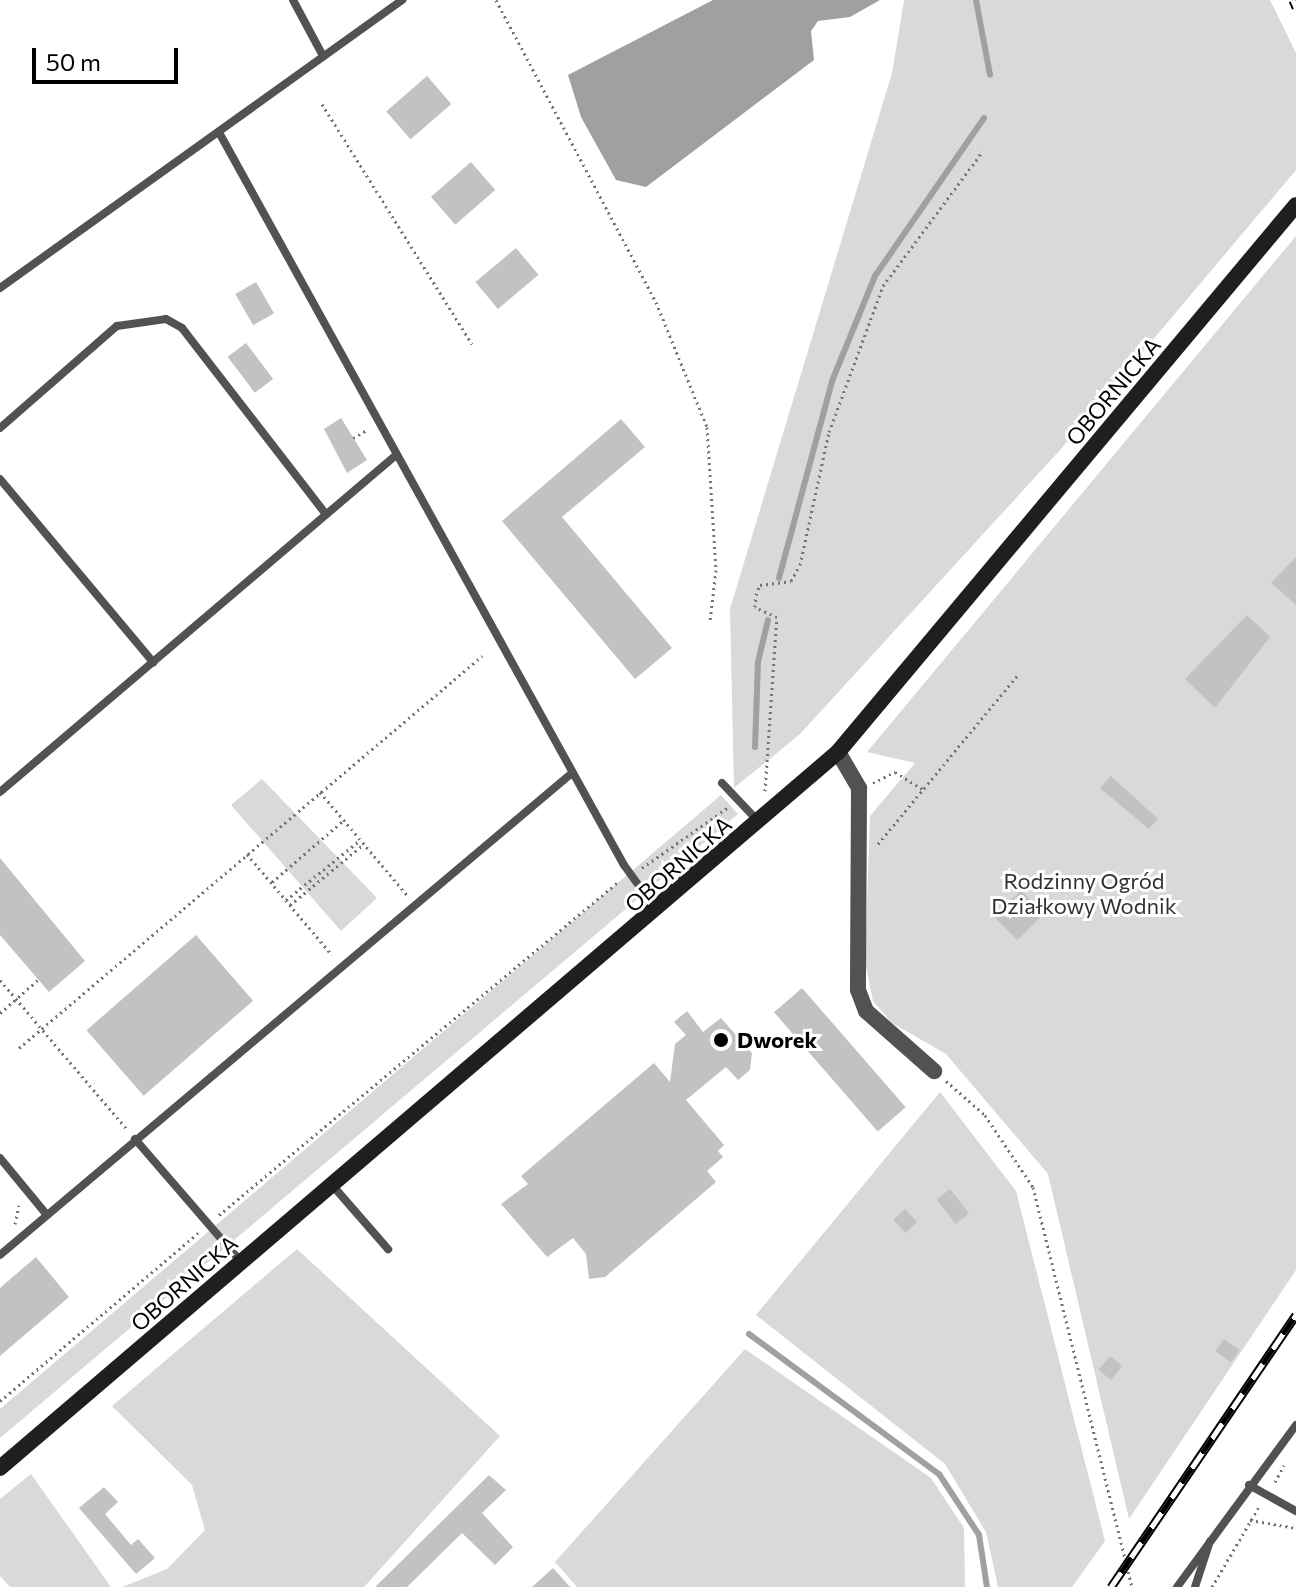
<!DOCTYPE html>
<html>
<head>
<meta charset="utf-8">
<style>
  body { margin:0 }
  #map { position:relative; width:1296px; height:1587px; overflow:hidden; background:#fff; font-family:Commissioner,sans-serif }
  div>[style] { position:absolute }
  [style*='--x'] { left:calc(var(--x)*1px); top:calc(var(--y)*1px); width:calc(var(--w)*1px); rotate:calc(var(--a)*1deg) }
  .green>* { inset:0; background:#d9d9d9 }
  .water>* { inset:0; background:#a0a0a0 }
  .stream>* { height:6px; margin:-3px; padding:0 3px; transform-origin:3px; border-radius:3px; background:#a0a0a0 }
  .building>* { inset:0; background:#c2c2c2; transform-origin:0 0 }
  .path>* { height:3px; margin-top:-1.5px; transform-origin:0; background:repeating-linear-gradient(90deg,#747474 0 2px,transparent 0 6px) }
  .lane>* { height:8px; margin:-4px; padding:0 4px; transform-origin:4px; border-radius:4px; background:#525252 }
  .street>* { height:16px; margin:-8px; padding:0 8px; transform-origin:8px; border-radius:8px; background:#525252 }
  .secondary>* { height:16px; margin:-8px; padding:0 8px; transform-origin:8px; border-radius:8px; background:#1f1f1f }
  .rail>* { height:9px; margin-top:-4.5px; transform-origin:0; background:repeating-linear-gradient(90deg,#fff 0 18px,#000 0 36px); box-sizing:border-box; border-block:2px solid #000 }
  .dots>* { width:22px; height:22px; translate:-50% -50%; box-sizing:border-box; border:4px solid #fff; border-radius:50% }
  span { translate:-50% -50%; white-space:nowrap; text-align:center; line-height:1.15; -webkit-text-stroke:6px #fff; paint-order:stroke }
  .street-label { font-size:22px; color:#000 }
  .park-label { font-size:22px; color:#303030 }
  .poi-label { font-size:22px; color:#000; font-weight:700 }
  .left { translate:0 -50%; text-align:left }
  .scale { position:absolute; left:32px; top:48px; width:146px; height:36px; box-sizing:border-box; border:4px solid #000; border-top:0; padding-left:10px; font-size:24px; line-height:28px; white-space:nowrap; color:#000; -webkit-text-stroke:6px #fff; paint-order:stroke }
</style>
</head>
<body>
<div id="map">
  <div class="green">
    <div style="clip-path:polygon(904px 0,1270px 0,1296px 53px,1296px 170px,1060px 450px,800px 734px,734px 788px,730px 609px,892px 73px)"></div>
    <div style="clip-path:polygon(1296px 236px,1296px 1270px,1129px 1519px,1048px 1174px,946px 1054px,892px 1023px,873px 1001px,865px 961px,870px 816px,915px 763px,867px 752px)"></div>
    <div style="clip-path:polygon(262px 779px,377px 898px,341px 931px,231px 805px)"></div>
    <div style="clip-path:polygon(721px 795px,738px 814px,0 1438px,0 1409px)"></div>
    <div style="clip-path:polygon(940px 1092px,1016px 1191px,1105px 1541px,1072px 1587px,998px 1587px,986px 1532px,945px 1464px,756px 1315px)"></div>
    <div style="clip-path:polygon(297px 1249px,500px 1436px,364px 1587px,122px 1587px,167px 1569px,205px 1530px,192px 1485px,112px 1406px)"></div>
    <div style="clip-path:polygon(745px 1349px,931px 1478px,964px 1528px,965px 1587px,577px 1587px,555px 1562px)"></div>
    <div style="clip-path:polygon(31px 1474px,111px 1587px,10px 1587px,0 1576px,0 1499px)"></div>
  </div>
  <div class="water">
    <div style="clip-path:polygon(713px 0,880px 0,850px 17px,818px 21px,811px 31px,814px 60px,646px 187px,616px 180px,581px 117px,568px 75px)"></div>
  </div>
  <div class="stream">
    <div style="--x:976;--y:0;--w:76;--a:79.4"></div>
    <div style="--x:779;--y:578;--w:204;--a:-74.9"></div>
    <div style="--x:832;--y:381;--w:113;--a:-67.7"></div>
    <div style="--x:875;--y:276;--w:192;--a:-55.4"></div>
    <div style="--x:755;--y:747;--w:85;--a:-88"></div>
    <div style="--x:758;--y:662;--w:43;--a:-76.6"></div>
    <div style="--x:749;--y:1334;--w:236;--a:36.4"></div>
    <div style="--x:939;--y:1474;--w:73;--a:56.7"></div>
    <div style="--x:979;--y:1535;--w:53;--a:81.3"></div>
  </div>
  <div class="building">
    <div style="left:427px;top:76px;width:37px;height:54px;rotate:49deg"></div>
    <div style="left:471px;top:162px;width:37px;height:53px;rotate:49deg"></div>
    <div style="left:516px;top:248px;width:35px;height:53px;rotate:50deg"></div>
    <div style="left:256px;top:282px;width:36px;height:24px;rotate:60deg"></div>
    <div style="left:246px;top:343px;width:45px;height:23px;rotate:53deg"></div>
    <div style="clip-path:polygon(341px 418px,367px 460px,347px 473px,324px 429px)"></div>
    <div style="clip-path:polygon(621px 419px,645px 447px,562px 517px,672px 648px,635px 679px,502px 521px)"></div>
    <div style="clip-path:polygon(1296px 557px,1296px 605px,1271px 583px)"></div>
    <div style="clip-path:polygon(1247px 615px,1270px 637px,1215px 708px,1185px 679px)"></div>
    <div style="clip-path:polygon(1111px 776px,1158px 819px,1149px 829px,1100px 788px)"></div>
    <div style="clip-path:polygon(0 858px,85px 961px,49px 992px,0 935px)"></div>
    <div style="left:1021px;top:890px;width:33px;height:38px;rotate:45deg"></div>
    <div style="left:196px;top:935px;width:87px;height:145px;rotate:49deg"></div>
    <div style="left:802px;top:988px;width:158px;height:37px;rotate:49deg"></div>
    <div style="clip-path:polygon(687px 1011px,703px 1032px,721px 1018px,752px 1053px,750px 1070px,738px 1080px,726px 1067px,686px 1100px,724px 1145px,718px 1151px,723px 1157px,707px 1171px,716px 1182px,605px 1277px,589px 1279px,586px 1254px,573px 1238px,547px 1257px,501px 1204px,528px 1184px,521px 1176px,654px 1063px,670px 1082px,675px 1044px,686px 1035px,674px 1022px)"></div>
    <div style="left:950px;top:1189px;width:31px;height:17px;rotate:52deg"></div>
    <div style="left:905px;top:1209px;width:18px;height:16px;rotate:47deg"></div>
    <div style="clip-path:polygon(36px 1257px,69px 1297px,0 1356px,0 1288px)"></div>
    <div style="left:1224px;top:1339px;width:19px;height:15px;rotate:35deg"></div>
    <div style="left:1110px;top:1356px;width:16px;height:18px;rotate:40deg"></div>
    <div style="clip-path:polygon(489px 1475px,506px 1490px,482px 1513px,513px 1547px,495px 1565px,462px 1533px,407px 1587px,375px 1587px)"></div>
    <div style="clip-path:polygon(104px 1487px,118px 1502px,105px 1514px,131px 1545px,138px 1539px,155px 1558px,136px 1574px,79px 1508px)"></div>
    <div style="clip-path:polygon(553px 1568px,570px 1587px,532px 1587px)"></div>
  </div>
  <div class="path">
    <div style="--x:496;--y:0;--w:342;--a:62.1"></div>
    <div style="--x:656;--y:302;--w:135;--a:67.8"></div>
    <div style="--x:707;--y:427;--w:143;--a:86.4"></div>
    <div style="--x:716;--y:570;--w:51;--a:96.7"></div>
    <div style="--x:322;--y:104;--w:283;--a:58"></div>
    <div style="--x:353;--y:438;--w:16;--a:-30"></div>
    <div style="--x:873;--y:783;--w:25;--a:-27"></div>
    <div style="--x:895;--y:772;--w:32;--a:32"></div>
    <div style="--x:765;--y:791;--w:174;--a:-86.1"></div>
    <div style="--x:777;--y:617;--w:24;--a:-156"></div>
    <div style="--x:755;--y:607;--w:12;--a:-85"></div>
    <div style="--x:756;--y:595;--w:11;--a:-68"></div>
    <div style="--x:760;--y:585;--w:31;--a:-7"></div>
    <div style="--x:791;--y:581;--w:18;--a:-61"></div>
    <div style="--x:800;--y:565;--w:136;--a:-77.7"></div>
    <div style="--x:829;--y:432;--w:156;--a:-69.7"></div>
    <div style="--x:883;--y:286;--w:168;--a:-53.5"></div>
    <div style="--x:320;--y:792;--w:136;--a:49.8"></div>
    <div style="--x:878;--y:844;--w:218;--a:-50.4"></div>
    <div style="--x:247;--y:854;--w:132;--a:49.9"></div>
    <div style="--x:642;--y:868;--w:104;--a:-35.2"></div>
    <div style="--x:272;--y:882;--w:96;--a:-40.8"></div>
    <div style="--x:286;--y:900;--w:95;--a:-39"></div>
    <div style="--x:290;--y:905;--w:96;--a:-39.5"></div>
    <div style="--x:0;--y:980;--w:196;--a:49.6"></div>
    <div style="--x:0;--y:1013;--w:50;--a:-41"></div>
    <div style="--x:19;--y:1048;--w:607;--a:-40.25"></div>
    <div style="--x:946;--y:1081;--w:52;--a:41.1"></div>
    <div style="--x:985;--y:1115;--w:87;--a:56.3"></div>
    <div style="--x:1033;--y:1187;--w:412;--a:76.1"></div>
    <div style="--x:219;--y:1215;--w:520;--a:-39.85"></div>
    <div style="--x:15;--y:1224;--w:19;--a:-78"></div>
    <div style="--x:0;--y:1401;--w:260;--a:-40.3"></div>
    <div style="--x:1275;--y:1482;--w:19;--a:-62"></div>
    <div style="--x:1250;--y:1520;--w:47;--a:9.9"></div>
    <div style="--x:1212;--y:1587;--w:95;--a:-59.7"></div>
  </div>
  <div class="lane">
    <div style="--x:293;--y:0;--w:64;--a:61.8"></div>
    <div style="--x:221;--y:136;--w:833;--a:61.07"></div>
    <div style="--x:624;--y:865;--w:57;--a:54.3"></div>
    <div style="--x:0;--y:288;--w:495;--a:-35.6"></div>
    <div style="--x:0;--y:428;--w:155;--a:-41.1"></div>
    <div style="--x:117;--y:326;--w:49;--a:-8.1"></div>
    <div style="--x:166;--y:319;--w:18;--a:29"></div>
    <div style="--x:182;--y:328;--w:235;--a:52.3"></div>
    <div style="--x:0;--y:479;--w:239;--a:50.1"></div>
    <div style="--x:722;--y:783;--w:55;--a:46.5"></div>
    <div style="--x:0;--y:792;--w:519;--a:-40.39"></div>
    <div style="--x:135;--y:1139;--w:164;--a:49.2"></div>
    <div style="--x:0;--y:1158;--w:74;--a:50.5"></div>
    <div style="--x:333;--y:1186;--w:84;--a:48.9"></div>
    <div style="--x:0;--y:1255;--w:748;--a:-40.12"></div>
    <div style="--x:1249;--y:1485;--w:54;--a:29"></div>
    <div style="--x:1177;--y:1587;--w:201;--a:-53.7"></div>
    <div style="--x:1195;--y:1587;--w:48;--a:-71.9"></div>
  </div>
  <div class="street">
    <div style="--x:838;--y:752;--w:42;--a:59.7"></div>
    <div style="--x:859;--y:788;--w:202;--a:90.3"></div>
    <div style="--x:858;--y:990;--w:22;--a:69"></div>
    <div style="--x:866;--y:1011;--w:91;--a:41.4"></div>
  </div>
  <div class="secondary">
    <div style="--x:0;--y:1468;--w:1102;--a:-40.51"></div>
    <div style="--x:838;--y:752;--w:713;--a:-50.06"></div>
  </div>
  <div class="rail">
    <div style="--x:1293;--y:0;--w:8;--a:67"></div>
    <div style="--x:1111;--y:1587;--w:329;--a:-55.8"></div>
  </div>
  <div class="dots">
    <div style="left:721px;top:1040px;background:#000"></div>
  </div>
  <div class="street-label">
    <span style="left:1113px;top:391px;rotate:-50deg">OBORNICKA</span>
    <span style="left:678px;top:864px;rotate:-41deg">OBORNICKA</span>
    <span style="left:184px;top:1283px;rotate:-41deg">OBORNICKA</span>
  </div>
  <div class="park-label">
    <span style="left:1084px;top:893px">Rodzinny Ogród<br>Działkowy Wodnik</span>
  </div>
  <div class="poi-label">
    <span class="left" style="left:737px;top:1040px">Dworek</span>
  </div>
  <div class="scale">50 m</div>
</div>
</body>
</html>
